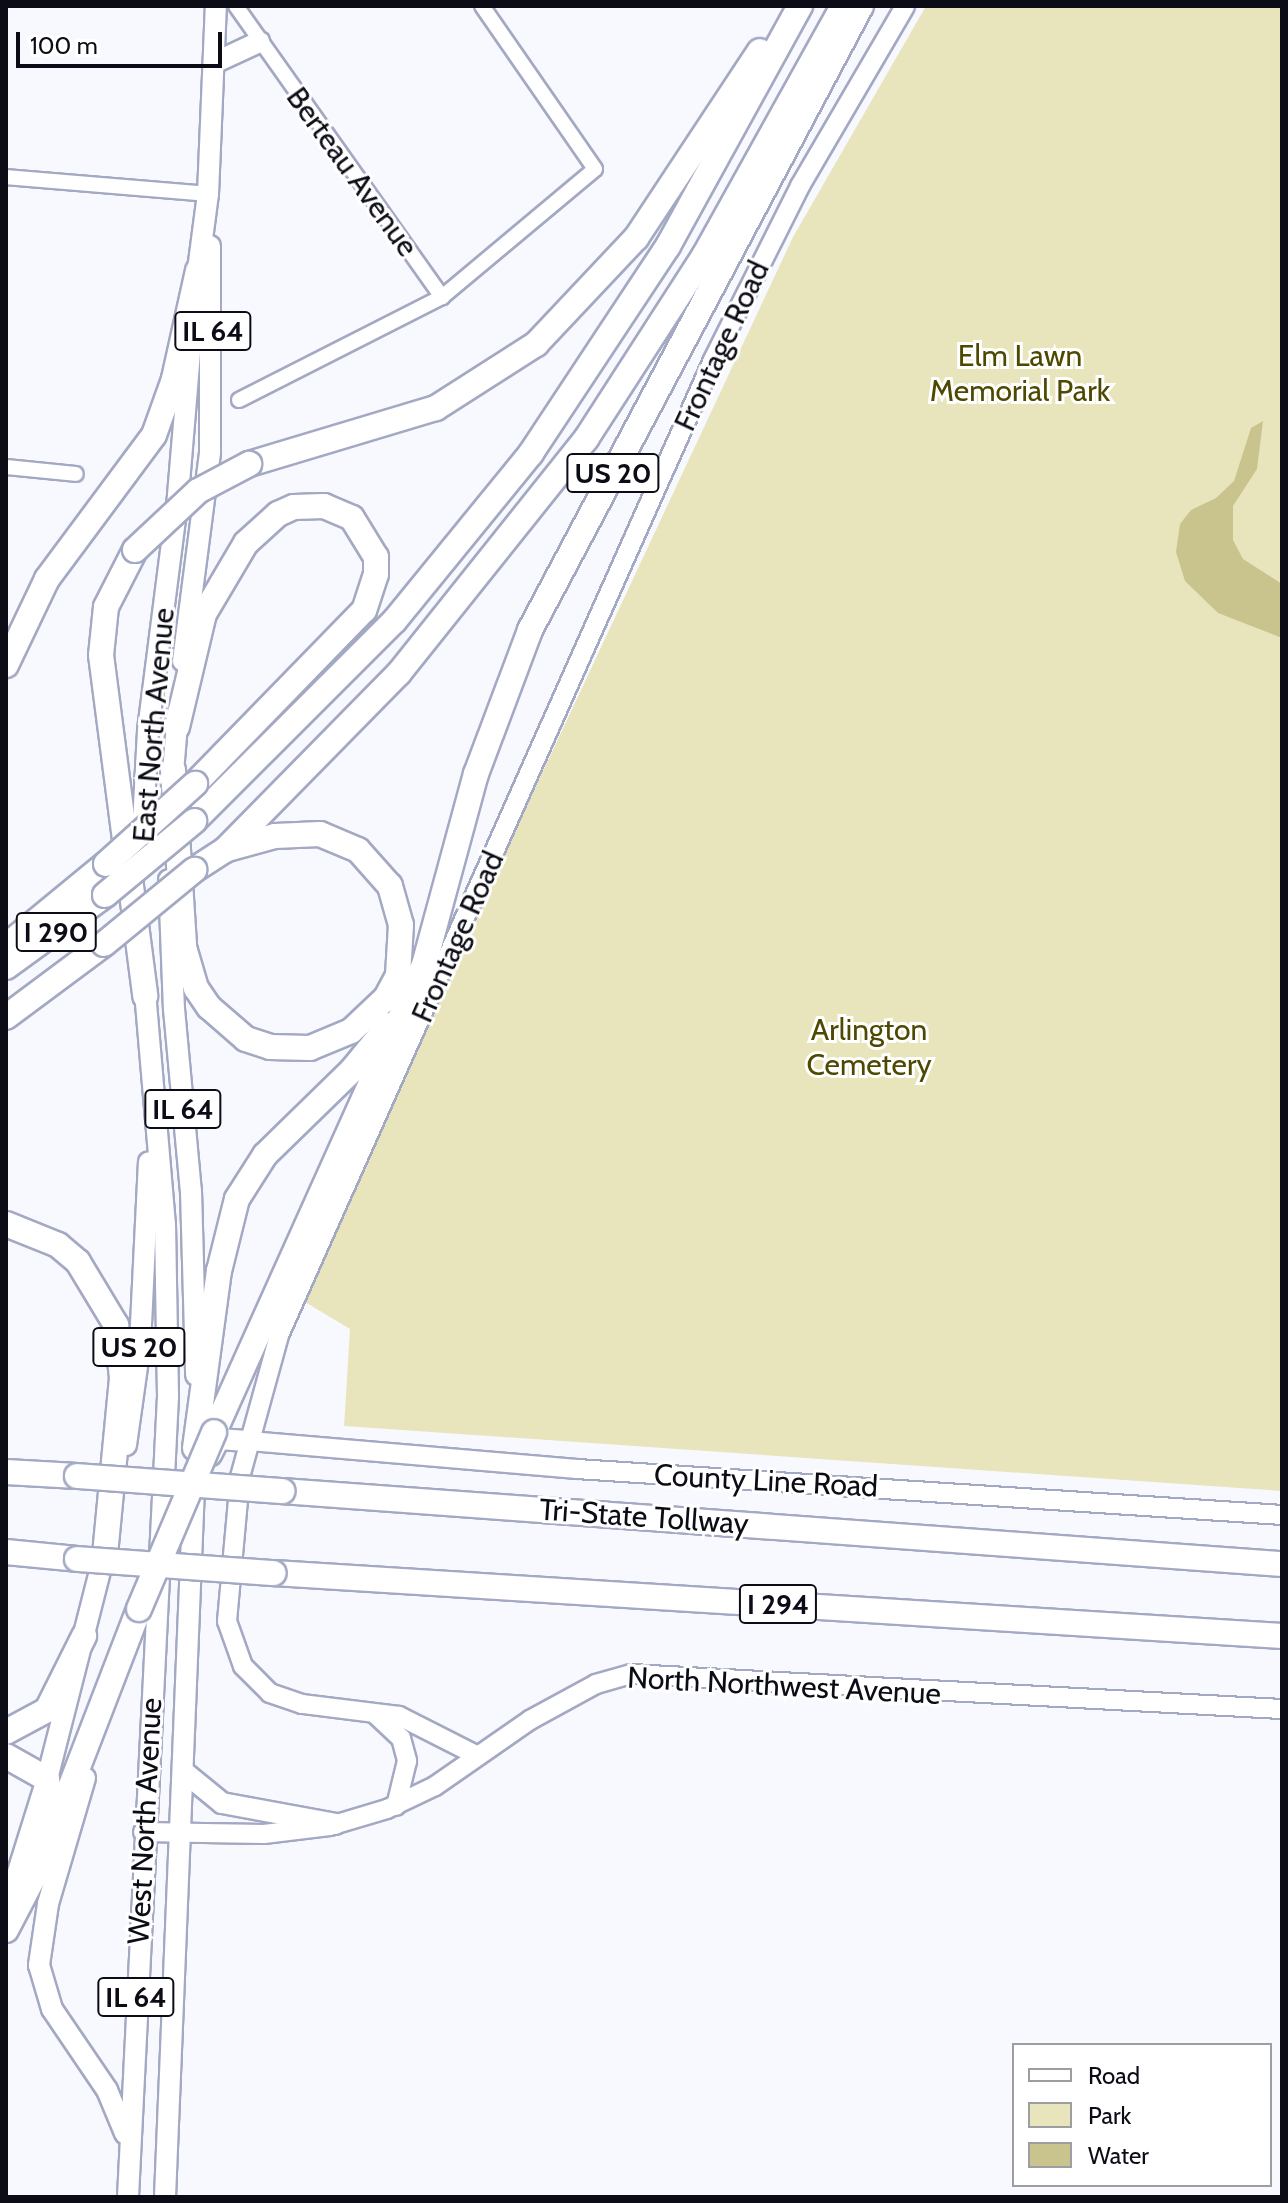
<!DOCTYPE html>
<html>
<head>
<meta charset="utf-8">
<style>
  body { margin:0 }
  #map { position:relative; width:1288px; height:2203px; overflow:hidden; background:#f8f9ff; font-family:Cabin,sans-serif }
  div>[style] { position:absolute }
  [style*='--x'] { left:calc(var(--x)*1px); top:calc(var(--y)*1px); width:calc(var(--w)*1px); rotate:calc(var(--a)*1deg) }
  .green>* { inset:0; background:#e8e5bd }
  .water>* { inset:0; background:#c9c48d }
  .roads { filter:drop-shadow(2px 0 #a4a9c3) drop-shadow(-2px 0 #a4a9c3) drop-shadow(0 2px #a4a9c3) drop-shadow(0 -2px #a4a9c3) }
  .street>* { height:14px; margin:-7px; padding:0 7px; transform-origin:7px; border-radius:7px; background:#fff }
  .secondary>* { height:18px; margin:-9px; padding:0 9px; transform-origin:9px; border-radius:9px; background:#fff }
  .primary>* { height:20px; margin:-10px; padding:0 10px; transform-origin:10px; border-radius:10px; background:#fff }
  .highway>* { height:24px; margin:-12px; padding:0 12px; transform-origin:12px; border-radius:12px; background:#fff }
  .bridges { filter:drop-shadow(2px 0 #a4a9c3) drop-shadow(-2px 0 #a4a9c3) drop-shadow(0 2px #a4a9c3) drop-shadow(0 -2px #a4a9c3) }
  .highway-bridge>* { height:24px; margin:-12px; padding:0 12px; transform-origin:12px; border-radius:12px; background:#fff }
  span { translate:-50% -50%; white-space:nowrap; text-align:center; line-height:1.15; -webkit-text-stroke:6px #fff; paint-order:stroke }
  .shield-label span { padding:2px 6px; background:#fff; border:2px solid; border-radius:6px; -webkit-text-stroke-width:0 }
  .shield-label { font-size:28px; color:#0b0c15; font-weight:700 }
  .street-label { font-size:30px; color:#0b0c15 }
  .park-label { font-size:30px; color:#4e4801 }
  .frame { position:absolute; inset:0; border:8px solid #0b0c15; pointer-events:none }
  .legend { position:absolute; left:1012px; top:2043px; width:260px; height:144px; box-sizing:border-box; background:#fff; border:2px solid #9d9ea1; margin:0; padding:10px 14px; list-style:none; font-size:24px; color:#0b0c15 }
  .legend li { display:flex; align-items:center; gap:16px; height:40px }
  .legend b { width:40px; border:2px solid #9d9ea1 }
  .scale { position:absolute; left:16px; top:32px; width:206px; height:36px; box-sizing:border-box; border:4px solid #0b0c15; border-top:0; padding-left:10px; font-size:24px; line-height:28px; white-space:nowrap; color:#0b0c15; -webkit-text-stroke:6px #fff; paint-order:stroke }
</style>
</head>
<body>
<div id="map">
  <div class="green">
    <div style="clip-path:polygon(926px 6px,1282px 6px,1282px 1491px,344px 1426px,350px 1329px,305px 1302px,450px 970px,793px 237px)"></div>
  </div>
  <div class="water">
    <div style="clip-path:polygon(1263px 421px,1257px 469px,1233px 506px,1233px 540px,1243px 559px,1282px 584px,1282px 638px,1218px 613px,1185px 581px,1176px 552px,1180px 524px,1191px 510px,1216px 498px,1234px 481px,1251px 428px)"></div>
  </div>
  <div class="roads">
    <div class="street">
      <div style="--x:236;--y:6;--w:357;--a:54.7"></div>
      <div style="--x:6;--y:177;--w:203;--a:4.8"></div>
      <div style="--x:239;--y:400;--w:228;--a:-26.9"></div>
      <div style="--x:442;--y:297;--w:199;--a:-39.9"></div>
      <div style="--x:595;--y:169;--w:198;--a:-124.7"></div>
      <div style="--x:6;--y:467;--w:70;--a:5.7"></div>
    </div>
    <div class="secondary">
      <div style="--x:250;--y:1441;--w:328;--a:4.9"></div>
      <div style="--x:577;--y:1469;--w:706;--a:3.73"></div>
      <div style="--x:375;--y:1714;--w:35;--a:43"></div>
      <div style="--x:401;--y:1738;--w:24;--a:75"></div>
      <div style="--x:407;--y:1761;--w:46;--a:103.7"></div>
      <div style="--x:478;--y:1756;--w:89;--a:-153.1"></div>
      <div style="--x:399;--y:1716;--w:98;--a:-172.9"></div>
      <div style="--x:302;--y:1704;--w:34;--a:-161"></div>
      <div style="--x:270;--y:1693;--w:38;--a:-135"></div>
      <div style="--x:243;--y:1666;--w:48;--a:-109.6"></div>
      <div style="--x:227;--y:1621;--w:145;--a:-84.8"></div>
      <div style="--x:240;--y:1477;--w:147;--a:-74.6"></div>
      <div style="--x:279;--y:1335;--w:1067;--a:-66"></div>
      <div style="--x:713;--y:360;--w:195;--a:-63.4"></div>
      <div style="--x:800;--y:186;--w:208;--a:-59.7"></div>
      <div style="--x:143;--y:1832;--w:121;--a:0.9"></div>
      <div style="--x:264;--y:1834;--w:66;--a:-6.9"></div>
      <div style="--x:330;--y:1826;--w:59;--a:-16.6"></div>
      <div style="--x:387;--y:1809;--w:53;--a:-25.6"></div>
      <div style="--x:435;--y:1786;--w:116;--a:-34.8"></div>
      <div style="--x:530;--y:1720;--w:75;--a:-28.6"></div>
      <div style="--x:596;--y:1684;--w:36;--a:-16"></div>
      <div style="--x:631;--y:1674;--w:652;--a:3.08"></div>
    </div>
    <div class="primary">
      <div style="--x:214;--y:63;--w:50;--a:-25"></div>
      <div style="--x:196;--y:285;--w:92;--a:-82.5"></div>
      <div style="--x:208;--y:194;--w:188;--a:-87.6"></div>
      <div style="--x:183;--y:661;--w:211;--a:-82.6"></div>
      <div style="--x:210;--y:452;--w:206;--a:-90"></div>
      <div style="--x:172;--y:784;--w:72;--a:-85.2"></div>
      <div style="--x:142;--y:842;--w:112;--a:-86.9"></div>
      <div style="--x:148;--y:730;--w:237;--a:-82.7"></div>
      <div style="--x:178;--y:495;--w:155;--a:-85.2"></div>
      <div style="--x:169;--y:880;--w:129;--a:87.8"></div>
      <div style="--x:174;--y:1009;--w:183;--a:84.7"></div>
      <div style="--x:191;--y:1191;--w:184;--a:88.4"></div>
      <div style="--x:126;--y:1445;--w:101;--a:-82"></div>
      <div style="--x:140;--y:1345;--w:183;--a:-87.2"></div>
      <div style="--x:211;--y:1455;--w:18;--a:-63"></div>
      <div style="--x:219;--y:1439;--w:31;--a:4"></div>
      <div style="--x:184;--y:1772;--w:49;--a:39.2"></div>
      <div style="--x:222;--y:1803;--w:115;--a:10.5"></div>
      <div style="--x:85;--y:1778;--w:131;--a:106.4"></div>
      <div style="--x:48;--y:1904;--w:62;--a:98.4"></div>
      <div style="--x:39;--y:1965;--w:46;--a:73.5"></div>
      <div style="--x:52;--y:2009;--w:98;--a:55.8"></div>
      <div style="--x:107;--y:2090;--w:47;--a:67.3"></div>
      <div style="--x:6;--y:1910;--w:137;--a:-72.6"></div>
      <div style="--x:47;--y:1779;--w:239;--a:-75.7"></div>
      <div style="--x:128;--y:2197;--w:802;--a:-87.14"></div>
      <div style="--x:168;--y:1396;--w:171;--a:-91"></div>
      <div style="--x:165;--y:1225;--w:244;--a:-94.9"></div>
      <div style="--x:165;--y:2197;--w:711;--a:-87.66"></div>
    </div>
    <div class="highway">
      <div style="--x:249;--y:464;--w:195;--a:-16.7"></div>
      <div style="--x:436;--y:408;--w:119;--a:-32.6"></div>
      <div style="--x:536;--y:344;--w:146;--a:-46.7"></div>
      <div style="--x:636;--y:238;--w:224;--a:-56.5"></div>
      <div style="--x:135;--y:550;--w:64;--a:117"></div>
      <div style="--x:106;--y:607;--w:48;--a:95.9"></div>
      <div style="--x:101;--y:655;--w:344;--a:82.6"></div>
      <div style="--x:6;--y:665;--w:95;--a:-64.5"></div>
      <div style="--x:47;--y:579;--w:179;--a:-53.4"></div>
      <div style="--x:154;--y:435;--w:59;--a:-70.3"></div>
      <div style="--x:174;--y:379;--w:111;--a:-77.5"></div>
      <div style="--x:177;--y:727;--w:116;--a:-76.6"></div>
      <div style="--x:204;--y:614;--w:82;--a:-59.4"></div>
      <div style="--x:246;--y:543;--w:43;--a:-42.2"></div>
      <div style="--x:278;--y:514;--w:17;--a:-24"></div>
      <div style="--x:294;--y:507;--w:30;--a:-2"></div>
      <div style="--x:324;--y:506;--w:30;--a:23"></div>
      <div style="--x:352;--y:518;--w:46;--a:58.4"></div>
      <div style="--x:376;--y:557;--w:17;--a:90"></div>
      <div style="--x:376;--y:574;--w:38;--a:108"></div>
      <div style="--x:364;--y:610;--w:243;--a:134.2"></div>
      <div style="--x:173;--y:770;--w:177;--a:86.4"></div>
      <div style="--x:184;--y:947;--w:43;--a:73.7"></div>
      <div style="--x:196;--y:988;--w:23;--a:56"></div>
      <div style="--x:209;--y:1007;--w:49;--a:40.9"></div>
      <div style="--x:246;--y:1039;--w:25;--a:18"></div>
      <div style="--x:270;--y:1047;--w:40;--a:1.4"></div>
      <div style="--x:310;--y:1048;--w:44;--a:-22.5"></div>
      <div style="--x:351;--y:1031;--w:48;--a:-43.3"></div>
      <div style="--x:386;--y:998;--w:26;--a:-62"></div>
      <div style="--x:398;--y:975;--w:50;--a:-86.6"></div>
      <div style="--x:401;--y:925;--w:41;--a:-105.8"></div>
      <div style="--x:390;--y:886;--w:48;--a:-131.6"></div>
      <div style="--x:358;--y:850;--w:41;--a:-157.2"></div>
      <div style="--x:320;--y:834;--w:45;--a:177.5"></div>
      <div style="--x:275;--y:836;--w:50;--a:164.8"></div>
      <div style="--x:194;--y:821;--w:284;--a:-45"></div>
      <div style="--x:395;--y:620;--w:215;--a:-50.8"></div>
      <div style="--x:531;--y:453;--w:248;--a:-56.5"></div>
      <div style="--x:668;--y:246;--w:274;--a:-61.2"></div>
      <div style="--x:194;--y:870;--w:37;--a:-33"></div>
      <div style="--x:225;--y:850;--w:248;--a:-45.5"></div>
      <div style="--x:399;--y:673;--w:300;--a:-51.4"></div>
      <div style="--x:586;--y:439;--w:218;--a:-57.2"></div>
      <div style="--x:704;--y:256;--w:286;--a:-60.9"></div>
      <div style="--x:6;--y:946;--w:129;--a:-39.4"></div>
      <div style="--x:6;--y:967;--w:122;--a:-36"></div>
      <div style="--x:6;--y:1017;--w:122;--a:-36.7"></div>
      <div style="--x:6;--y:1224;--w:56;--a:22"></div>
      <div style="--x:58;--y:1245;--w:26;--a:40"></div>
      <div style="--x:78;--y:1262;--w:74;--a:58.9"></div>
      <div style="--x:116;--y:1325;--w:53;--a:83.5"></div>
      <div style="--x:122;--y:1378;--w:176;--a:95.5"></div>
      <div style="--x:214;--y:1432;--w:512;--a:-65.79"></div>
      <div style="--x:424;--y:965;--w:198;--a:-74.8"></div>
      <div style="--x:476;--y:774;--w:154;--a:-69.4"></div>
      <div style="--x:530;--y:630;--w:706;--a:-62.06"></div>
      <div style="--x:195;--y:1448;--w:179;--a:-82.3"></div>
      <div style="--x:219;--y:1271;--w:74;--a:-76"></div>
      <div style="--x:237;--y:1199;--w:52;--a:-57.5"></div>
      <div style="--x:265;--y:1155;--w:122;--a:-44.3"></div>
      <div style="--x:352;--y:1070;--w:58;--a:-50.6"></div>
      <div style="--x:6;--y:1472;--w:71;--a:3.2"></div>
      <div style="--x:282;--y:1491;--w:1003;--a:4.18"></div>
      <div style="--x:6;--y:1552;--w:71;--a:5.6"></div>
      <div style="--x:274;--y:1573;--w:1010;--a:3.58"></div>
      <div style="--x:6;--y:1732;--w:47;--a:-28.2"></div>
      <div style="--x:47;--y:1710;--w:83;--a:-63.4"></div>
      <div style="--x:6;--y:1756;--w:47;--a:29.3"></div>
      <div style="--x:47;--y:1779;--w:45;--a:82.4"></div>
      <div style="--x:6;--y:1930;--w:76;--a:-62.4"></div>
      <div style="--x:41;--y:1863;--w:272;--a:-68.9"></div>
    </div>
  </div>
  <div class="bridges">
    <div class="highway-bridge">
      <div style="--x:135;--y:550;--w:86;--a:-43.1"></div>
      <div style="--x:198;--y:491;--w:58;--a:-27.9"></div>
      <div style="--x:106;--y:864;--w:120;--a:-42"></div>
      <div style="--x:105;--y:895;--w:116;--a:-39.7"></div>
      <div style="--x:104;--y:944;--w:117;--a:-39.4"></div>
      <div style="--x:77;--y:1476;--w:206;--a:4.2"></div>
      <div style="--x:77;--y:1559;--w:197;--a:4.1"></div>
      <div style="--x:139;--y:1609;--w:192;--a:-67"></div>
    </div>
  </div>
  <div class="shield-label">
    <span style="left:213px;top:331px">IL 64</span>
    <span style="left:613px;top:473px">US 20</span>
    <span style="left:56px;top:932px">I 290</span>
    <span style="left:183px;top:1109px">IL 64</span>
    <span style="left:139px;top:1347px">US 20</span>
    <span style="left:778px;top:1604px">I 294</span>
    <span style="left:136px;top:1997px">IL 64</span>
  </div>
  <div class="street-label">
    <span style="left:352px;top:172px;rotate:54deg">Berteau Avenue</span>
    <span style="left:722px;top:346px;rotate:-65deg">Frontage Road</span>
    <span style="left:154px;top:725px;rotate:-85deg">East North Avenue</span>
    <span style="left:458px;top:937px;rotate:-66deg">Frontage Road</span>
    <span style="left:766px;top:1481px;rotate:3deg">County Line Road</span>
    <span style="left:644px;top:1517px;rotate:4deg">Tri-State Tollway</span>
    <span style="left:784px;top:1686px;rotate:3deg">North Northwest Avenue</span>
    <span style="left:145px;top:1821px;rotate:-87deg">West North Avenue</span>
  </div>
  <div class="park-label">
    <span style="left:1020px;top:373px">Elm Lawn<br>Memorial Park</span>
    <span style="left:869px;top:1047px">Arlington<br>Cemetery</span>
  </div>
  <div class="frame"></div>
  <ul class="legend">
  <li><b style="height:10px;background:#fff"></b>Road</li>
  <li><b style="height:22px;background:#e8e5bd"></b>Park</li>
  <li><b style="height:22px;background:#c9c48d"></b>Water</li>
  </ul>
  <div class="scale">100 m</div>
</div>
</body>
</html>
